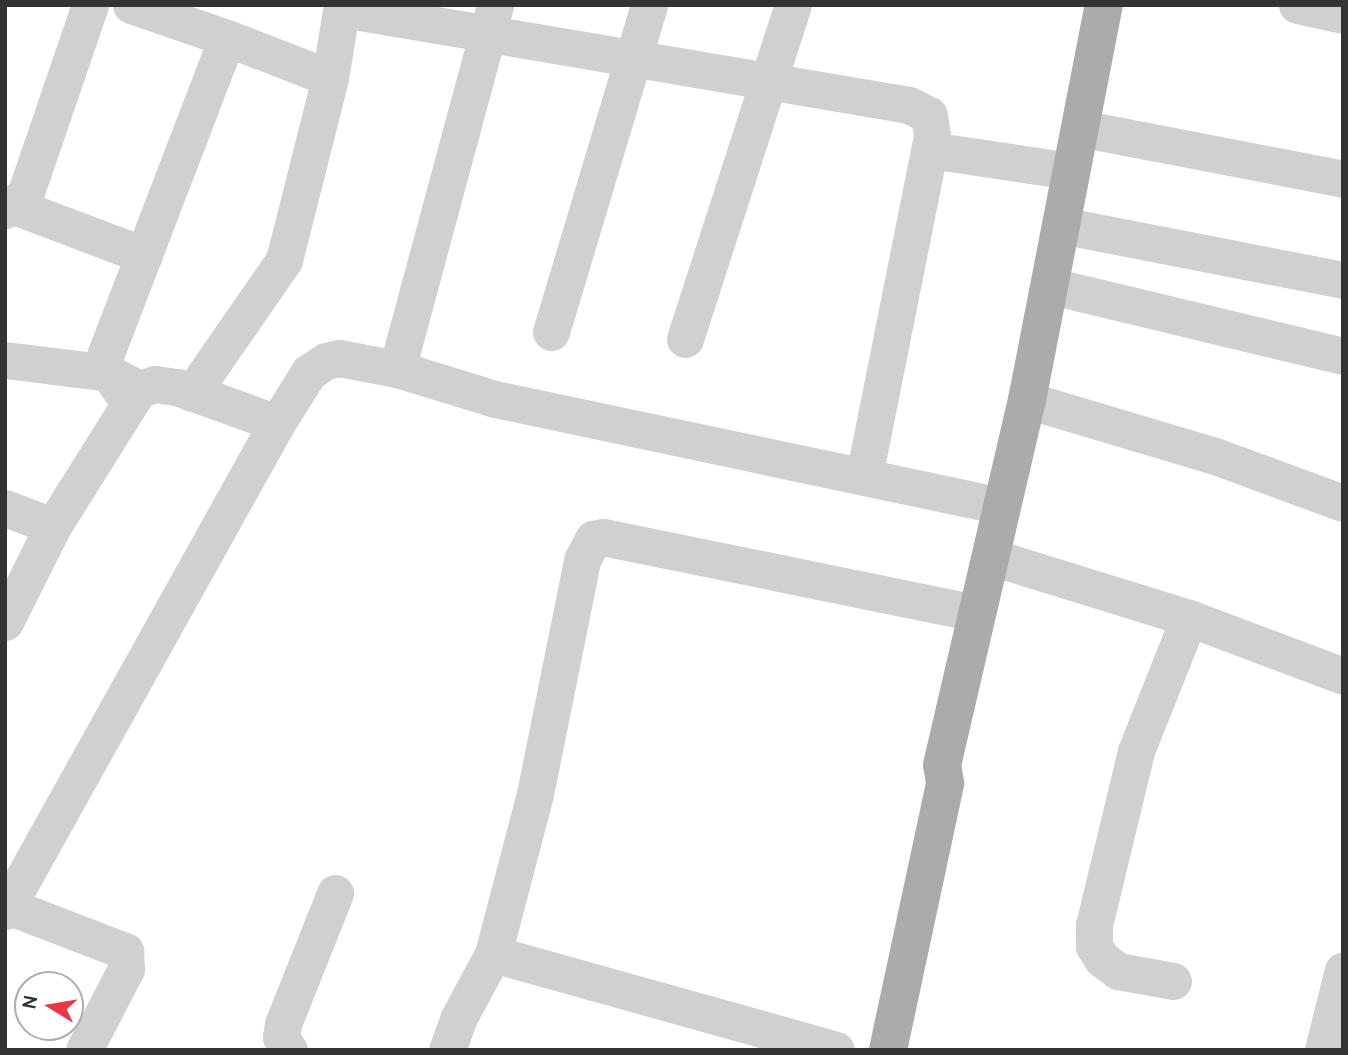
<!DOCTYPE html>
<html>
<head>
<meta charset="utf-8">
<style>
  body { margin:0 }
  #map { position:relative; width:1348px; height:1055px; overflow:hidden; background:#fff; font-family:Cabin,sans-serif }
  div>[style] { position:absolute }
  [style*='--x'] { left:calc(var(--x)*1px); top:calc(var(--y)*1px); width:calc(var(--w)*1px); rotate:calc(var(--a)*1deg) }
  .minor>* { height:37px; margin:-18.5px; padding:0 18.5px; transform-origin:18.5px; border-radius:18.5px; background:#d0d0d0 }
  .major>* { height:38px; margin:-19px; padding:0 19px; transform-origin:19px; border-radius:19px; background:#ababab }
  span { translate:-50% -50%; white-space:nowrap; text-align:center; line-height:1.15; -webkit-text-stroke:7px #fff; paint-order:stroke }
  .frame { position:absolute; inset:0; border:7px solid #333; pointer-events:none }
  .north { position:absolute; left:14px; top:971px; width:70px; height:70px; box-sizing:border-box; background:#fff; border:2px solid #adadad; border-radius:50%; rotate:281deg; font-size:19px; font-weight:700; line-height:28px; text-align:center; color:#333 }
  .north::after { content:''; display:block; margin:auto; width:24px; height:32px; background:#e63946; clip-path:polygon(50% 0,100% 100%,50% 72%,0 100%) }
</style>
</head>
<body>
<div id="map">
  <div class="minor">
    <div style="--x:131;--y:5;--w:102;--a:19"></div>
    <div style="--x:1297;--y:5;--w:47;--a:12.3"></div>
    <div style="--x:342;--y:9;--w:575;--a:9.61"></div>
    <div style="--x:909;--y:105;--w:22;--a:27"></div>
    <div style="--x:929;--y:115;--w:21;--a:82"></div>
    <div style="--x:932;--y:136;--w:347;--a:101.3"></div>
    <div style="--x:1100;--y:132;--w:248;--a:10.9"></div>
    <div style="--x:930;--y:150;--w:142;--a:8.5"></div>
    <div style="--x:14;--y:206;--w:139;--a:20.7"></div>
    <div style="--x:5;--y:210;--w:25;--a:-37"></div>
    <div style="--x:25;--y:195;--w:201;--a:-71.1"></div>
    <div style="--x:1060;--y:225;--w:288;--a:11"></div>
    <div style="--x:1068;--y:290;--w:283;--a:13.5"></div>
    <div style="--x:551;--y:332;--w:341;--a:-73.3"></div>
    <div style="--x:685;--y:339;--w:351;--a:-72.1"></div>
    <div style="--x:5;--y:360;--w:105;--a:7.1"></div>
    <div style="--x:109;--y:373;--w:20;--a:57"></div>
    <div style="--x:397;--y:369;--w:377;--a:-74.9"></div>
    <div style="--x:139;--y:389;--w:34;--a:-152"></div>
    <div style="--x:109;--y:373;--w:10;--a:-119"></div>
    <div style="--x:104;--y:364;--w:11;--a:-80"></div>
    <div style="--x:106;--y:353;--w:337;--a:-69"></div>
    <div style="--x:227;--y:38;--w:110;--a:21.2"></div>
    <div style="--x:192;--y:393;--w:162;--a:-55.3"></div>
    <div style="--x:284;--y:260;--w:188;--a:-75.8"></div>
    <div style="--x:330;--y:78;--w:74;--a:-80.7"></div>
    <div style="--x:1027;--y:400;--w:196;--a:16.6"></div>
    <div style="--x:1215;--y:456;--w:136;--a:20.2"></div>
    <div style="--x:5;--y:508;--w:51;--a:20.6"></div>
    <div style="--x:1008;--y:562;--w:189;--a:17.2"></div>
    <div style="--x:1189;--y:618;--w:165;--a:20.6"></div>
    <div style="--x:5;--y:622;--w:107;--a:-63.4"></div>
    <div style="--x:53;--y:526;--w:162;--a:-57.9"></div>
    <div style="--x:139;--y:389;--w:17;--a:-17"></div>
    <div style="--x:155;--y:384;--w:22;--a:8"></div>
    <div style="--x:177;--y:387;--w:106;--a:19.8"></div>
    <div style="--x:5;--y:905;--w:129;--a:21"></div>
    <div style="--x:125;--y:951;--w:18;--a:87"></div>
    <div style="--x:126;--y:969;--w:91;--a:117.4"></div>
    <div style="--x:5;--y:911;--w:559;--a:-60.87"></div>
    <div style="--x:277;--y:423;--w:60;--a:-57.9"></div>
    <div style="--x:309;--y:372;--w:20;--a:-33"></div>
    <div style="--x:326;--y:361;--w:13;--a:-13"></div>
    <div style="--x:339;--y:358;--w:59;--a:10.7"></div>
    <div style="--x:397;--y:369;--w:102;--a:17"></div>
    <div style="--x:495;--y:399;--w:518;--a:11.92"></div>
    <div style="--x:493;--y:954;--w:356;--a:15.6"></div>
    <div style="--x:1173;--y:981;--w:56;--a:-169.7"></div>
    <div style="--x:1118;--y:971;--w:20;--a:-143"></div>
    <div style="--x:1102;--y:959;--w:15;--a:-122"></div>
    <div style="--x:1094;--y:946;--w:21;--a:-90"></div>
    <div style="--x:1094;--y:925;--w:179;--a:-76.4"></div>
    <div style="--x:1136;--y:751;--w:143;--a:-68.3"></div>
    <div style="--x:289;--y:1050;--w:15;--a:-122"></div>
    <div style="--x:281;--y:1037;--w:13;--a:-81"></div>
    <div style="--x:283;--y:1024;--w:141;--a:-68.3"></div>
    <div style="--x:447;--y:1050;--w:33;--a:-70"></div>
    <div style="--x:458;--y:1019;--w:74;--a:-61.7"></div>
    <div style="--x:493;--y:954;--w:165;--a:-75.3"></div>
    <div style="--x:535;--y:794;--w:239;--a:-78.6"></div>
    <div style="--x:582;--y:560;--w:24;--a:-62"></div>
    <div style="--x:593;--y:539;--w:10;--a:-11"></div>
    <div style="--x:603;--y:537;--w:380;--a:11.5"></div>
    <div style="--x:1323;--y:1050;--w:82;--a:-76"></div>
  </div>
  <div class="major">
    <div style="--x:888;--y:1050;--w:273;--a:-77.9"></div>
    <div style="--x:945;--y:783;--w:18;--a:-99"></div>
    <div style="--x:942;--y:765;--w:375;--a:-76.9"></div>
    <div style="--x:1027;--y:400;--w:402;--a:-79"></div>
  </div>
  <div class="frame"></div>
  <div class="north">N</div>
</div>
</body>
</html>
